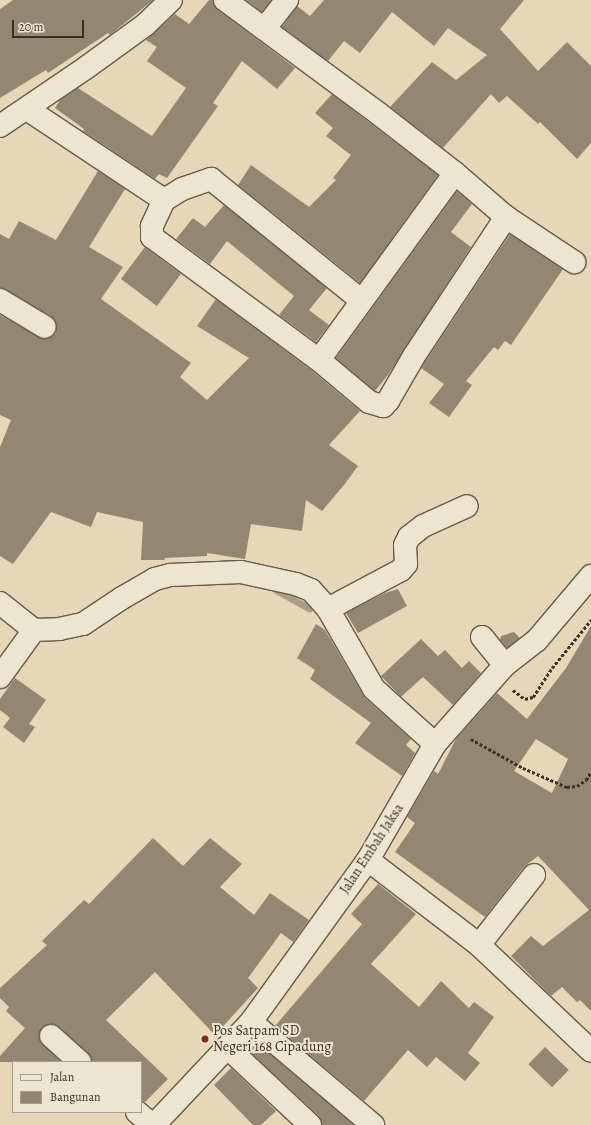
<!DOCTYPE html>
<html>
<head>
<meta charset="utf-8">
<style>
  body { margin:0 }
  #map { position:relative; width:591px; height:1125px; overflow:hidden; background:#e5d7b8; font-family:Alegreya,serif }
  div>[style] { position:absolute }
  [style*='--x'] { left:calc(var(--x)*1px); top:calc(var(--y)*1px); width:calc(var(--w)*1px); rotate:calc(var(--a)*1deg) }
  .stream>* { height:7px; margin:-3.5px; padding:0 3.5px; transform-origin:3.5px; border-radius:3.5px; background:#ac9e86 }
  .building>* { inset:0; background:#948772; transform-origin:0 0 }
  .path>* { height:2.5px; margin-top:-1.25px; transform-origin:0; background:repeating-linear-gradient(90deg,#3c3026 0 3px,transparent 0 5px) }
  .roads { filter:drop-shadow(1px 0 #665a4a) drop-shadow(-1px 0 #665a4a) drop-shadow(0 1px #665a4a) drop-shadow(0 -1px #665a4a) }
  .minor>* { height:22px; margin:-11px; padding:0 11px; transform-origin:11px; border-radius:11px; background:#eee5d1 }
  .dots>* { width:11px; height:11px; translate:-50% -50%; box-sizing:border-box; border:2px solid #eee5d1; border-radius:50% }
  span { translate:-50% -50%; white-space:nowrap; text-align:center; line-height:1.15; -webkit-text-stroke:4px #eee5d1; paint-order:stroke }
  .street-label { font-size:14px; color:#3c3026 }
  .poi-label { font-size:14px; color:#3c3026 }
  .left { translate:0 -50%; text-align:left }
  .legend { position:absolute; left:12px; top:1061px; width:130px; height:52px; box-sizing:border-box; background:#eee5d1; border:1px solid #a79d8d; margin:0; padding:5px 7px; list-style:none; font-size:12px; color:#3c3026 }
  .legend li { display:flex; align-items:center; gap:8px; height:20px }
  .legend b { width:20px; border:1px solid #a79d8d }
  .scale { position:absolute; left:12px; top:20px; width:72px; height:18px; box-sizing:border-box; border:2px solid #3c3026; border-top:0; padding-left:5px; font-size:12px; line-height:14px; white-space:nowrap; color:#3c3026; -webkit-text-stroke:3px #eee5d1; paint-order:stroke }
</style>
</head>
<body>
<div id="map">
  <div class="stream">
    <div style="--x:276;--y:590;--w:38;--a:29"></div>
  </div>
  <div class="building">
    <div style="clip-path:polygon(13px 0,153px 0,110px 35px,108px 33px,48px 73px,46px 70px,0 98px,0 9px)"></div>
    <div style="clip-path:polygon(209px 0,213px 0,218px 10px,295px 68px,277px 89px,242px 61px,213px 103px,218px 106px,167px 178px,159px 174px,155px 179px,83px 131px,84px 129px,55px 108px,60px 100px,78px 88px,152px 136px,186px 88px,147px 61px,157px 47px,146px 40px,175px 14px,189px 24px)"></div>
    <div style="clip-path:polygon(246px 0,271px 0,262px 12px)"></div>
    <div style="clip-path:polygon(324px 0,524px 0,500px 29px,538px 71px,567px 42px,591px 66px,591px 143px,577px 159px,540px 122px,538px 124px,507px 96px,499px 103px,491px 94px,443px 148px,390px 107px,432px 62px,456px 80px,487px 55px,448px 28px,434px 46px,392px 12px,360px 53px,344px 41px,328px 61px,282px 27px,297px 6px,310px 16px)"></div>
    <div style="clip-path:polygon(332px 94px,438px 175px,360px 283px,238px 185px,251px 165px,309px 207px,336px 180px,333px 178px,351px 155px,326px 136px,333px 128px,315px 113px)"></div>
    <div style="clip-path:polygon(98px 171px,125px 189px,89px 247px,123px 267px,101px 299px,191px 363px,180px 377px,207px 400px,249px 358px,197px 326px,216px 299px,311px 370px,360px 411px,329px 445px,358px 466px,344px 485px,322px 511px,306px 500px,302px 531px,251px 524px,245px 559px,207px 553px,207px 556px,165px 558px,164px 560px,141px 560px,143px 522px,97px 512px,91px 527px,51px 512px,13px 564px,0 556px,0 447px,11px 420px,0 415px,0 315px,44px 339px,55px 334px,57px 327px,51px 316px,0 288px,0 234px,9px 239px,19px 221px,56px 240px)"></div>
    <div style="clip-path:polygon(457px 191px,472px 204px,451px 232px,471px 247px,388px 375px,375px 391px,336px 358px)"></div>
    <div style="clip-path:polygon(224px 205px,327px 288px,309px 310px,329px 325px,316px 342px,279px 315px,294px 296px,227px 241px,210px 264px,176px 239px,193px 218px,205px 227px)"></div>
    <div style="clip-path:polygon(510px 234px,563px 269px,511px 345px,505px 341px,498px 350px,494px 347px,466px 381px,472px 385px,449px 417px,429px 403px,444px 384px,421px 368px)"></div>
    <div style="left:145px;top:247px;width:45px;height:40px;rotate:37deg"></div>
    <div style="clip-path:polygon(398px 589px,407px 606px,358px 633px,346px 613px,385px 593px)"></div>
    <div style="clip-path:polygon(316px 624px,325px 630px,365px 698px,411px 739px,406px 745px,415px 753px,402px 776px,355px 743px,371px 723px,310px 679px,315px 670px,297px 658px)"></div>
    <div style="clip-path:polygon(evenodd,591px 626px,591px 1011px,580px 1000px,577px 1002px,562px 987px,551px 996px,511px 956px,531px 936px,543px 946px,589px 910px,538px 856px,524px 867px,485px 917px,395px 852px,415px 823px,407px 817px,434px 771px,438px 774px,456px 739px,497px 693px,527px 719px,566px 668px,591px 626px,536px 739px,568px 759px,552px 793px,514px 771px,536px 739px)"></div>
    <div style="clip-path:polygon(514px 632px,520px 638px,507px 648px,500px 640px,501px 636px)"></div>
    <div style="clip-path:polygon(421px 639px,438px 656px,445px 650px,462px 668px,469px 661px,481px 673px,453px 705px,423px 677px,401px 697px,381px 676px)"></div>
    <div style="clip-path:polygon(15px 678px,46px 700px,29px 724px,35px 727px,24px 743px,3px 727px,10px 718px,0 710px,0 699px)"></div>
    <div style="clip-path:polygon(153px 838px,183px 866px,210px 838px,242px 864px,220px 887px,254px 915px,270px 893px,309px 920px,293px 942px,281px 933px,248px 978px,258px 988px,215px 1035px,155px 972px,106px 1020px,168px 1079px,145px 1102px,141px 1100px,141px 1062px,92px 1062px,88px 1053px,54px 1024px,42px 1027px,39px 1040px,61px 1062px,0 1062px,0 1056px,25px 1028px,6px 1011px,9px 1007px,0 998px,0 988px,47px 945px,42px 941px,84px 900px,89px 904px)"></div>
    <div style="clip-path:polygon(378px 884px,416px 914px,371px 964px,419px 1007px,441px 981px,469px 1008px,474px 1002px,494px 1017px,468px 1053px,480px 1063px,465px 1081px,436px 1057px,427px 1067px,408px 1050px,364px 1101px,275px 1026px,362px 924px,351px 914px)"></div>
    <div style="clip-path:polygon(257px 1043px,354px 1125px,322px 1125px,319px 1116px,249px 1051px)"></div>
    <div style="left:545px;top:1047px;width:33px;height:24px;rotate:44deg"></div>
    <div style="clip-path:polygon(231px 1068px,276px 1111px,261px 1125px,253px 1125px,214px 1085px)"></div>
  </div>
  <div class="path">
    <div style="--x:513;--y:690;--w:15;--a:37"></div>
    <div style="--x:525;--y:699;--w:8;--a:-14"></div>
    <div style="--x:533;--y:697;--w:35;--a:-57"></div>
    <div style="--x:552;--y:668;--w:62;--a:-50.9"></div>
    <div style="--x:471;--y:739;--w:60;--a:29.1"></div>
    <div style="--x:523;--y:768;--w:48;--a:23.4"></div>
    <div style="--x:567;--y:787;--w:10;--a:-6"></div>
    <div style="--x:577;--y:786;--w:11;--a:-34"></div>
    <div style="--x:586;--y:780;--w:9;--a:-58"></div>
  </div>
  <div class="roads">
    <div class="minor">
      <div style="--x:225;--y:0;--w:192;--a:36.5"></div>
      <div style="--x:379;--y:114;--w:96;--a:37.8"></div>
      <div style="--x:455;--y:173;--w:67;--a:40.8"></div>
      <div style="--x:506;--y:217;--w:82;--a:33.5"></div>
      <div style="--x:265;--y:28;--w:36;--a:-52"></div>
      <div style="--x:27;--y:109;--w:164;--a:33.6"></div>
      <div style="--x:164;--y:200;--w:21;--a:-31"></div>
      <div style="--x:182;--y:189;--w:31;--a:-19"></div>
      <div style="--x:211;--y:179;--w:193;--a:38.9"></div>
      <div style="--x:0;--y:126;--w:105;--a:-34.1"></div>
      <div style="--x:87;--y:67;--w:72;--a:-35.9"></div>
      <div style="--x:145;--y:25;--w:36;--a:-44"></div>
      <div style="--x:164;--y:200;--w:29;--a:115"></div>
      <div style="--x:152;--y:226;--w:11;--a:90"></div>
      <div style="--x:152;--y:237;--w:207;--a:36.4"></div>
      <div style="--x:319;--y:360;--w:231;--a:-54"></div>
      <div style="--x:0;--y:300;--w:52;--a:31"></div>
      <div style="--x:319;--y:360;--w:65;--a:40"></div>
      <div style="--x:369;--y:402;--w:15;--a:16"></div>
      <div style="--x:383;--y:406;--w:7;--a:-45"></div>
      <div style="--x:388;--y:401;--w:52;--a:-60"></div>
      <div style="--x:414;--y:356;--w:167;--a:-56.5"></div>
      <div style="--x:0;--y:603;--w:43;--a:38.5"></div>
      <div style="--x:34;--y:630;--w:25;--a:-2"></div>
      <div style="--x:59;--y:629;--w:25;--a:-12"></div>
      <div style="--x:83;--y:624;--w:47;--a:-33.7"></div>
      <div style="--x:122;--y:598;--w:38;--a:-30"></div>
      <div style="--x:155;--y:579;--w:16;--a:-15"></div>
      <div style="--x:170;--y:575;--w:71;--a:-2.4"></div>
      <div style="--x:241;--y:572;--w:56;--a:12.3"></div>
      <div style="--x:296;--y:584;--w:16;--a:22"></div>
      <div style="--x:311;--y:590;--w:25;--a:48"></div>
      <div style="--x:328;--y:609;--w:92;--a:60.1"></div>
      <div style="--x:374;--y:689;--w:82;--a:42"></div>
      <div style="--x:328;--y:609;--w:83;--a:-28.1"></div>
      <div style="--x:401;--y:570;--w:8;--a:-50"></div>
      <div style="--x:406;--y:564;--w:19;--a:-93"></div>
      <div style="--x:405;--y:545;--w:9;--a:-63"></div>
      <div style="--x:409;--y:537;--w:18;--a:-38"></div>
      <div style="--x:423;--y:526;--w:48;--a:-24.4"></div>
      <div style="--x:482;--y:637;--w:36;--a:51"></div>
      <div style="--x:0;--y:677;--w:58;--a:-54.1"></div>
      <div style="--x:368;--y:860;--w:140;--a:37.4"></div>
      <div style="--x:479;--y:945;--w:154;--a:43.4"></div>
      <div style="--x:479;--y:945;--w:89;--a:-51.8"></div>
      <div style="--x:251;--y:1022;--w:160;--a:40.2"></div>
      <div style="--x:51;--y:1036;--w:39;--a:42"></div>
      <div style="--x:227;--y:1047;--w:114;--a:43.2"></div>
      <div style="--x:137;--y:1112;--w:20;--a:41"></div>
      <div style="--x:154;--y:1125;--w:141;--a:-46.7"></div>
      <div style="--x:251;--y:1022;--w:200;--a:-54.2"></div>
      <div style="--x:368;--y:860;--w:134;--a:-60"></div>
      <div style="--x:435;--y:744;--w:106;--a:-48.5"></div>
      <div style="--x:505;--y:665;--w:41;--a:-38"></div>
      <div style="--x:537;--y:640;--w:84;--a:-49.8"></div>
    </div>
  </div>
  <div class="dots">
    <div style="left:205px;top:1039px;background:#8f2418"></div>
  </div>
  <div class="street-label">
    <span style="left:372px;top:849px;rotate:-57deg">Jalan Embah Jaksa</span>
  </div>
  <div class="poi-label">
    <span class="left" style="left:213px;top:1039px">Pos Satpam SD<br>Negeri 168 Cipadung</span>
  </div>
  <ul class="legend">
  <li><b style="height:5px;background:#eee5d1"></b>Jalan</li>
  <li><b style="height:11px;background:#948772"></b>Bangunan</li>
  </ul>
  <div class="scale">20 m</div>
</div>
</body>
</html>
